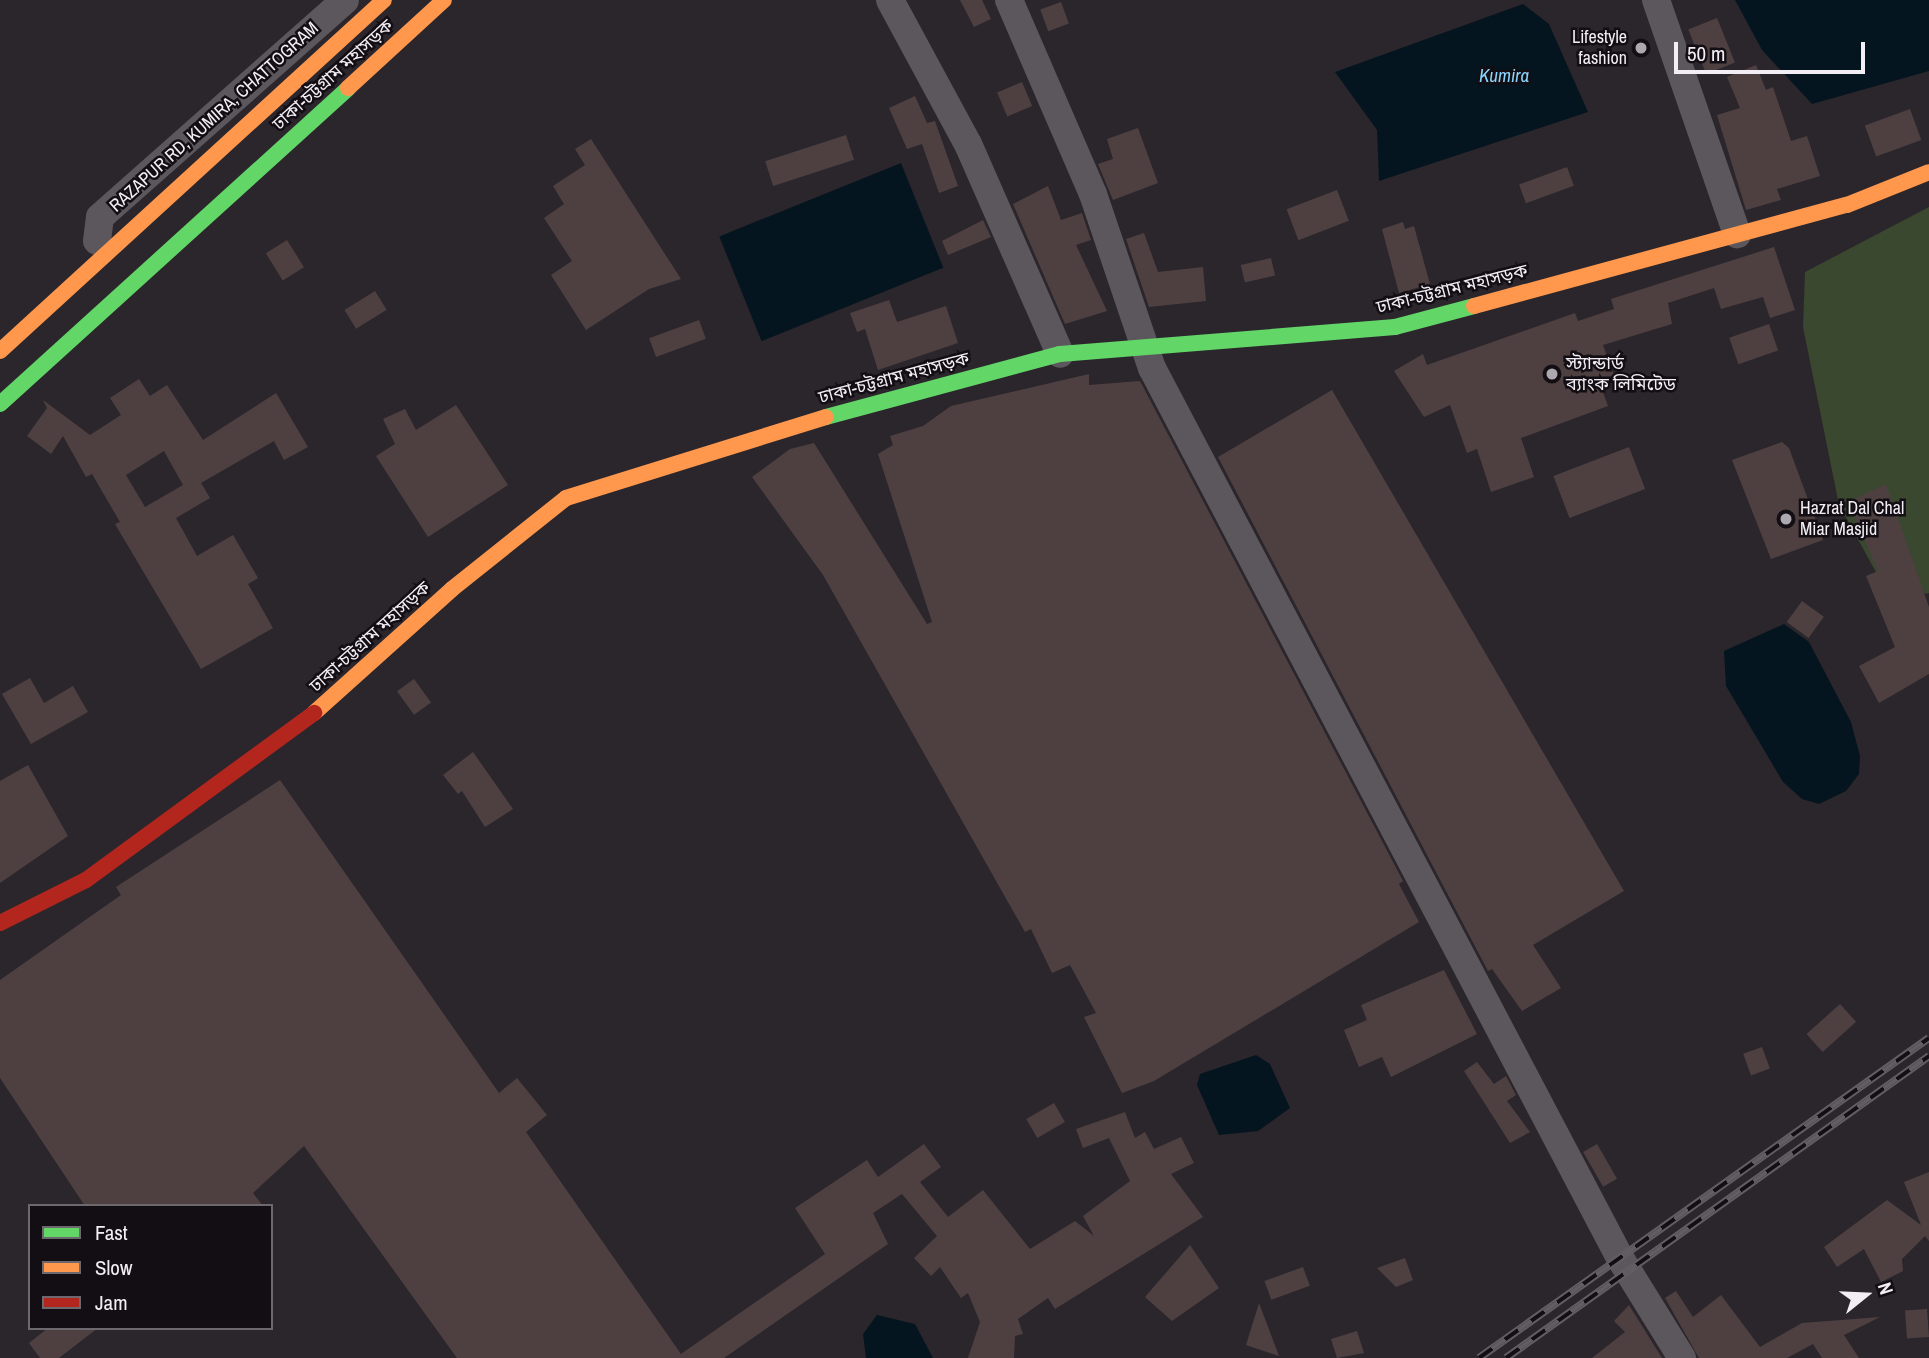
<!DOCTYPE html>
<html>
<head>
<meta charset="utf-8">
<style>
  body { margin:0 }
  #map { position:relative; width:1929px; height:1358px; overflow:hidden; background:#2b262c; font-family:"Archivo Narrow","Noto Sans Bengali",sans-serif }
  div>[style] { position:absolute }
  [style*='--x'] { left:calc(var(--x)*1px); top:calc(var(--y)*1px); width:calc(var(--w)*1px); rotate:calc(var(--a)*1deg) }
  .green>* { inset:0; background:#39482e }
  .water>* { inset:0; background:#05151f; transform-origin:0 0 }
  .building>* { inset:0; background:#4e4041; transform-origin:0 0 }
  .street>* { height:28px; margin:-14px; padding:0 14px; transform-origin:14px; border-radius:14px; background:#5b575c }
  .fast>* { height:16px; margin:-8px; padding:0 8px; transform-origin:8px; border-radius:8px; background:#63d668 }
  .slow>* { height:16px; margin:-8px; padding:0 8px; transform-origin:8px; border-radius:8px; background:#ff974d }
  .jam>* { height:16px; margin:-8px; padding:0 8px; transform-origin:8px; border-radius:8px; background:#b3261e }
  .rail>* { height:8px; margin-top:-4px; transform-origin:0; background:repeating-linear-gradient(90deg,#120e13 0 16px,#625d63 0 32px); box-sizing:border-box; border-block:2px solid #625d63 }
  .dots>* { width:19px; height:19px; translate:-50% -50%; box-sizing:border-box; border:4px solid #120e13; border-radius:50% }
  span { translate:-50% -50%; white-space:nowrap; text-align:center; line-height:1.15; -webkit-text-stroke:5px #120e13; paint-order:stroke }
  .poi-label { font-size:18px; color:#f3eef5 }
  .right { translate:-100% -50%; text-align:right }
  .left { translate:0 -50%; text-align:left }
  .street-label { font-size:18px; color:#f3eef5 }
  .water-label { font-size:19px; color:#8ad5ff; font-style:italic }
  .legend { position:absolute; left:28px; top:1204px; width:245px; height:126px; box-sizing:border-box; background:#120e13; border:2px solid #6c686d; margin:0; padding:9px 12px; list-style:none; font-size:21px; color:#f3eef5 }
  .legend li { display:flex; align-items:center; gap:14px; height:35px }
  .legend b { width:35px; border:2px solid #6c686d }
  .north { position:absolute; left:1831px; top:1260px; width:70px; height:70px; -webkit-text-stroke:5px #120e13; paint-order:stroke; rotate:72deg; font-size:19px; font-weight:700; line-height:28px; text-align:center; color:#f3eef5 }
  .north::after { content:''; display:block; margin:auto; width:24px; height:32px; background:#f3eef5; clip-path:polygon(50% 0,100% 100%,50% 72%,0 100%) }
  .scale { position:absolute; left:1674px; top:42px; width:191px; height:32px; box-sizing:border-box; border:4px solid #f3eef5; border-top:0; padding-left:9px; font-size:21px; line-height:24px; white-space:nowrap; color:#f3eef5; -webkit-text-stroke:5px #120e13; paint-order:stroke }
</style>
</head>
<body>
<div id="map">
  <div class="green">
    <div style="clip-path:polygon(1929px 207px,1929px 593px,1925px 594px,1914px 574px,1877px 574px,1839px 505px,1803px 327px,1805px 272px)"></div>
  </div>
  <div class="water">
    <div style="clip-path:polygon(1735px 0,1929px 0,1929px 71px,1812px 104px,1762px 50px)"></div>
    <div style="clip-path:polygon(1523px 4px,1549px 24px,1588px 112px,1379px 181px,1377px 130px,1335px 72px)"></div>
    <div style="left:901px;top:163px;width:113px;height:196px;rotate:68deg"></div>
    <div style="clip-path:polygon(1784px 624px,1809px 642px,1851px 722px,1860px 756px,1859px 774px,1846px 791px,1819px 804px,1802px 799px,1783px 782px,1726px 686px,1724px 651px)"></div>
    <div style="clip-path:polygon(1256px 1055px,1270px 1064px,1290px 1108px,1258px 1131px,1219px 1135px,1197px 1085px,1200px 1074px)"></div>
    <div style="clip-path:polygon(877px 1315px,915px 1324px,933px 1358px,866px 1358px,863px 1334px)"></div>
  </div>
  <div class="building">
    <div style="clip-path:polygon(960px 0,982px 0,991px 19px,974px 27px)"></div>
    <div style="left:1061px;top:2px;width:23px;height:22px;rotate:70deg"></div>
    <div style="left:1717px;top:18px;width:48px;height:31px;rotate:68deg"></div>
    <div style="clip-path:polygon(1756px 65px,1766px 90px,1773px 87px,1791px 141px,1807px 136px,1820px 176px,1777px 189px,1781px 200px,1746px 210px,1717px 115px,1740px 108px,1727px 77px)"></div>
    <div style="left:1022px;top:82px;width:26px;height:27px;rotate:67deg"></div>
    <div style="clip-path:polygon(915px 96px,927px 123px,935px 121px,958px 186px,939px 193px,922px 144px,907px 149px,889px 108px)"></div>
    <div style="left:1910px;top:109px;width:33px;height:48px;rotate:70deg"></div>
    <div style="clip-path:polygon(1138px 128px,1158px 183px,1113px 200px,1098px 164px,1113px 159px,1107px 139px)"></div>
    <div style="left:846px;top:135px;width:26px;height:85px;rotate:72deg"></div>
    <div style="clip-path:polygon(591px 139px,681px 279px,649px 289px,586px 330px,551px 275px,572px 261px,544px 218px,564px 204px,553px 186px,585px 165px,575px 149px)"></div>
    <div style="left:1567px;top:167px;width:20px;height:51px;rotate:70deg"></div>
    <div style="clip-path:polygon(1048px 186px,1061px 220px,1082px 213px,1091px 240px,1076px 245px,1107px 311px,1065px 324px,1013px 204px)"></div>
    <div style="left:1337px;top:190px;width:33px;height:54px;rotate:69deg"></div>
    <div style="clip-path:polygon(983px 220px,991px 237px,948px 255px,942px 241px)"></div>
    <div style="clip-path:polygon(1403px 222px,1405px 229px,1414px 226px,1430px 284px,1399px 293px,1382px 229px)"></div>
    <div style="clip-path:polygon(1144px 233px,1158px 272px,1203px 267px,1206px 301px,1149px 307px,1126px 239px)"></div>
    <div style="left:287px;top:240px;width:32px;height:25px;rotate:58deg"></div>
    <div style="clip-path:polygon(1774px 247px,1795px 310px,1770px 318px,1763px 297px,1721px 309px,1714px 288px,1668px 303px,1672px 324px,1603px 345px,1615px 378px,1600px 384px,1608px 406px,1521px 438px,1534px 477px,1491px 492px,1477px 449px,1467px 453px,1450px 405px,1424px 417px,1394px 371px,1423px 354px,1427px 365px,1575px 313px,1578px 321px,1614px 309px,1611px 299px)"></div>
    <div style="left:1271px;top:258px;width:18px;height:31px;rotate:77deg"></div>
    <div style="left:375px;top:291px;width:22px;height:36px;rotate:58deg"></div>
    <div style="clip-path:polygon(889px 300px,897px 322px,946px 306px,958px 343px,878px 370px,865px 329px,857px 332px,850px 313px)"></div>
    <div style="left:699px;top:320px;width:20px;height:53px;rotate:70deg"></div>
    <div style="left:1769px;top:324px;width:28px;height:42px;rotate:71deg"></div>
    <div style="clip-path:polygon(1089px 374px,1089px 385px,1140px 381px,1403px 881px,1399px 884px,1419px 922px,1154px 1081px,1122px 1093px,1084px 1017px,1096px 1013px,1070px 965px,1052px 973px,1031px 929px,1025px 932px,823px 575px,752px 477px,790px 449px,814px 443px,927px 624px,932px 622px,878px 454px,893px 445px,890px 436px,923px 426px,951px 406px)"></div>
    <div style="clip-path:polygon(evenodd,139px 379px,150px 396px,167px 385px,203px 440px,276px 393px,308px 447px,284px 460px,274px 441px,201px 483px,210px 498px,176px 518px,197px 556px,233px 535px,258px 578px,248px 584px,273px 628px,201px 669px,115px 524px,120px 522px,92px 474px,86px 477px,63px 436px,51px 454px,27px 436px,47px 408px,43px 400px,90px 435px,121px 415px,110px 398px,139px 379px,164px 451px,183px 485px,145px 507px,126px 475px,164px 451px)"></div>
    <div style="clip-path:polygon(1332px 390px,1624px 891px,1533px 945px,1561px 988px,1522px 1011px,1492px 969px,1488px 971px,1218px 457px)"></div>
    <div style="clip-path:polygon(456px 405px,508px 485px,428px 537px,376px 456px,395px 444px,383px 419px,405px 409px,416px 430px)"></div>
    <div style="clip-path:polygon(1782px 442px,1789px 448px,1823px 540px,1771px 559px,1732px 460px)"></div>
    <div style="left:1629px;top:447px;width:45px;height:81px;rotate:69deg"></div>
    <div style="clip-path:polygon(1886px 484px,1929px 607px,1929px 674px,1879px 703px,1859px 666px,1895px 647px,1866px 576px,1878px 571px,1848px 502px)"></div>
    <div style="left:1802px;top:601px;width:27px;height:26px;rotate:36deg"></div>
    <div style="clip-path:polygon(30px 678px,44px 703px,73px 686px,88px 712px,31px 744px,2px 694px)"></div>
    <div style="left:414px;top:679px;width:29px;height:21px;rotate:54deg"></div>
    <div style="clip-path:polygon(473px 752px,513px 809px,485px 827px,462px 791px,458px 794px,443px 775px)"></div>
    <div style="clip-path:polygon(28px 765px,68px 836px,0 883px,0 781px)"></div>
    <div style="clip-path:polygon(280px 780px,499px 1093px,517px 1078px,547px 1115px,526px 1132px,681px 1354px,825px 1254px,795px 1208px,867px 1160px,878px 1177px,924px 1144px,941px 1167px,920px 1182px,948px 1217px,983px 1190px,1030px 1249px,1075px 1221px,1094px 1236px,1083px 1216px,1130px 1181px,1109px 1138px,1083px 1148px,1076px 1129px,1125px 1112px,1135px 1138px,1145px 1132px,1154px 1149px,1181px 1137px,1194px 1163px,1171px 1174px,1203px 1217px,1055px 1309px,1048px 1298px,1018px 1319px,1023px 1334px,1015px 1336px,1014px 1358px,968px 1358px,980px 1322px,968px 1293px,961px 1298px,940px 1267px,931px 1276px,914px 1258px,937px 1236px,902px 1194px,873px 1213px,888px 1244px,724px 1358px,457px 1358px,304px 1146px,253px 1193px,263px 1206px,85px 1206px,0 1078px,0 980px,121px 895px,116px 887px)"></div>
    <div style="clip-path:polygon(1444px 970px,1477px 1034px,1391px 1077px,1382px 1057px,1359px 1067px,1344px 1030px,1367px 1020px,1361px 1005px)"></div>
    <div style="left:1840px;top:1004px;width:24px;height:45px;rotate:48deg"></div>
    <div style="left:1762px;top:1047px;width:23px;height:20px;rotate:70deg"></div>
    <div style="clip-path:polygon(1477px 1062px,1494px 1084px,1506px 1076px,1516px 1095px,1507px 1101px,1530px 1132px,1510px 1143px,1464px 1071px)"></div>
    <div style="left:1054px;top:1103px;width:22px;height:32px;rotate:60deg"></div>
    <div style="left:1597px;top:1144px;width:40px;height:16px;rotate:60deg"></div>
    <div style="clip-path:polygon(1929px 1172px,1929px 1241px,1925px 1236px,1902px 1259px,1903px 1271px,1881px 1282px,1864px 1249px,1837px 1267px,1824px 1247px,1887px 1200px,1921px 1225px,1904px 1182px)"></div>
    <div style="clip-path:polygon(1190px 1245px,1219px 1288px,1172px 1321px,1145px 1297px)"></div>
    <div style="clip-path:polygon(1405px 1258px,1413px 1280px,1396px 1287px,1377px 1268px)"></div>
    <div style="left:1303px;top:1267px;width:20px;height:41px;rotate:70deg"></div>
    <div style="clip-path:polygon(1676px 1291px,1693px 1317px,1721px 1295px,1760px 1347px,1802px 1323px,1880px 1317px,1844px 1335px,1859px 1358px,1822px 1358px,1813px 1344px,1787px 1358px,1699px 1358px,1665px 1298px)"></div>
    <div style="clip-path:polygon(1259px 1303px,1279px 1356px,1246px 1345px)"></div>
    <div style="clip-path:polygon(1629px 1305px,1662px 1358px,1592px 1358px,1625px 1332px,1614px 1321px)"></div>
    <div style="left:1927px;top:1309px;width:28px;height:22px;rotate:86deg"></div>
    <div style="clip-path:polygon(48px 1328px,98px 1328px,59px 1358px,40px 1358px,29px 1343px)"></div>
    <div style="clip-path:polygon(1357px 1331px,1364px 1353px,1337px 1358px,1331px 1339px)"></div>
  </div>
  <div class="street">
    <div style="--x:890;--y:0;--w:164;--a:61.6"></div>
    <div style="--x:968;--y:144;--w:229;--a:66.3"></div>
    <div style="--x:1009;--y:0;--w:211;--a:66.6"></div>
    <div style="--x:1093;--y:194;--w:184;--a:71.3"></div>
    <div style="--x:1152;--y:368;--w:1006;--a:62.26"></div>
    <div style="--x:1620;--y:1258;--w:118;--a:58.2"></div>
    <div style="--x:1656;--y:0;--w:248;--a:70.9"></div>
    <div style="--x:97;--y:241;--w:24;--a:-83"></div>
    <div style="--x:100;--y:217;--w:327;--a:-41.5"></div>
  </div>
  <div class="fast">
    <div style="--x:0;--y:404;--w:470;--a:-42.2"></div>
    <div style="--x:826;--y:417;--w:242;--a:-15.1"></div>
    <div style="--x:1060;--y:354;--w:336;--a:-4.6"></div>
    <div style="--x:1395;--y:327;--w:82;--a:-14.9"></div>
  </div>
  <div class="slow">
    <div style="--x:348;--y:88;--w:130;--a:-42.5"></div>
    <div style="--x:1474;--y:306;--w:386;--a:-15.2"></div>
    <div style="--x:1847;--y:205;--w:88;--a:-21.9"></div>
    <div style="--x:0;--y:351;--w:520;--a:-42.43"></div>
    <div style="--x:314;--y:713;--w:186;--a:-41.9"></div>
    <div style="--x:452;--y:589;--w:146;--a:-38.6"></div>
    <div style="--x:566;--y:498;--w:272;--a:-17.3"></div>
  </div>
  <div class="jam">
    <div style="--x:0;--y:923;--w:96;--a:-26.6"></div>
    <div style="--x:86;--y:880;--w:283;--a:-36.2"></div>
  </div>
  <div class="rail">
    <div style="--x:1479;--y:1358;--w:552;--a:-35.42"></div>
    <div style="--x:1506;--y:1358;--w:520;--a:-35.52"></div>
  </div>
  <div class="dots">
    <div style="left:1641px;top:48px;background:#ada8af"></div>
    <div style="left:1552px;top:374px;background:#ada8af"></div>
    <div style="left:1786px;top:519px;background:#ada8af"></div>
  </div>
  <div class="poi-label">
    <span class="right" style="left:1627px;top:48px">Lifestyle<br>fashion</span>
    <span class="left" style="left:1566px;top:374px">স্ট্যান্ডার্ড<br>ব্যাংক লিমিটেড</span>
    <span class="left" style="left:1800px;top:519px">Hazrat Dal Chal<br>Miar Masjid</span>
  </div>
  <div class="street-label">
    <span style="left:333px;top:75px;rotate:-42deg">ঢাকা-চট্টগ্রাম মহাসড়ক</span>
    <span style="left:214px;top:117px;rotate:-42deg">RAZAPUR RD, KUMIRA, CHATTOGRAM</span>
    <span style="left:1452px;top:289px;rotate:-14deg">ঢাকা-চট্টগ্রাম মহাসড়ক</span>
    <span style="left:894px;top:378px;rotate:-15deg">ঢাকা-চট্টগ্রাম মহাসড়ক</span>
    <span style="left:370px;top:637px;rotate:-42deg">ঢাকা-চট্টগ্রাম মহাসড়ক</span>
  </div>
  <div class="water-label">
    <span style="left:1504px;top:76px">Kumira</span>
  </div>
  <ul class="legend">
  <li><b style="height:9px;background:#63d668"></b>Fast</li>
  <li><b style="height:9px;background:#ff974d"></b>Slow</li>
  <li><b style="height:9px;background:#b3261e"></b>Jam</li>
  </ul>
  <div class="north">N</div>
  <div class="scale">50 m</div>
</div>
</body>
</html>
